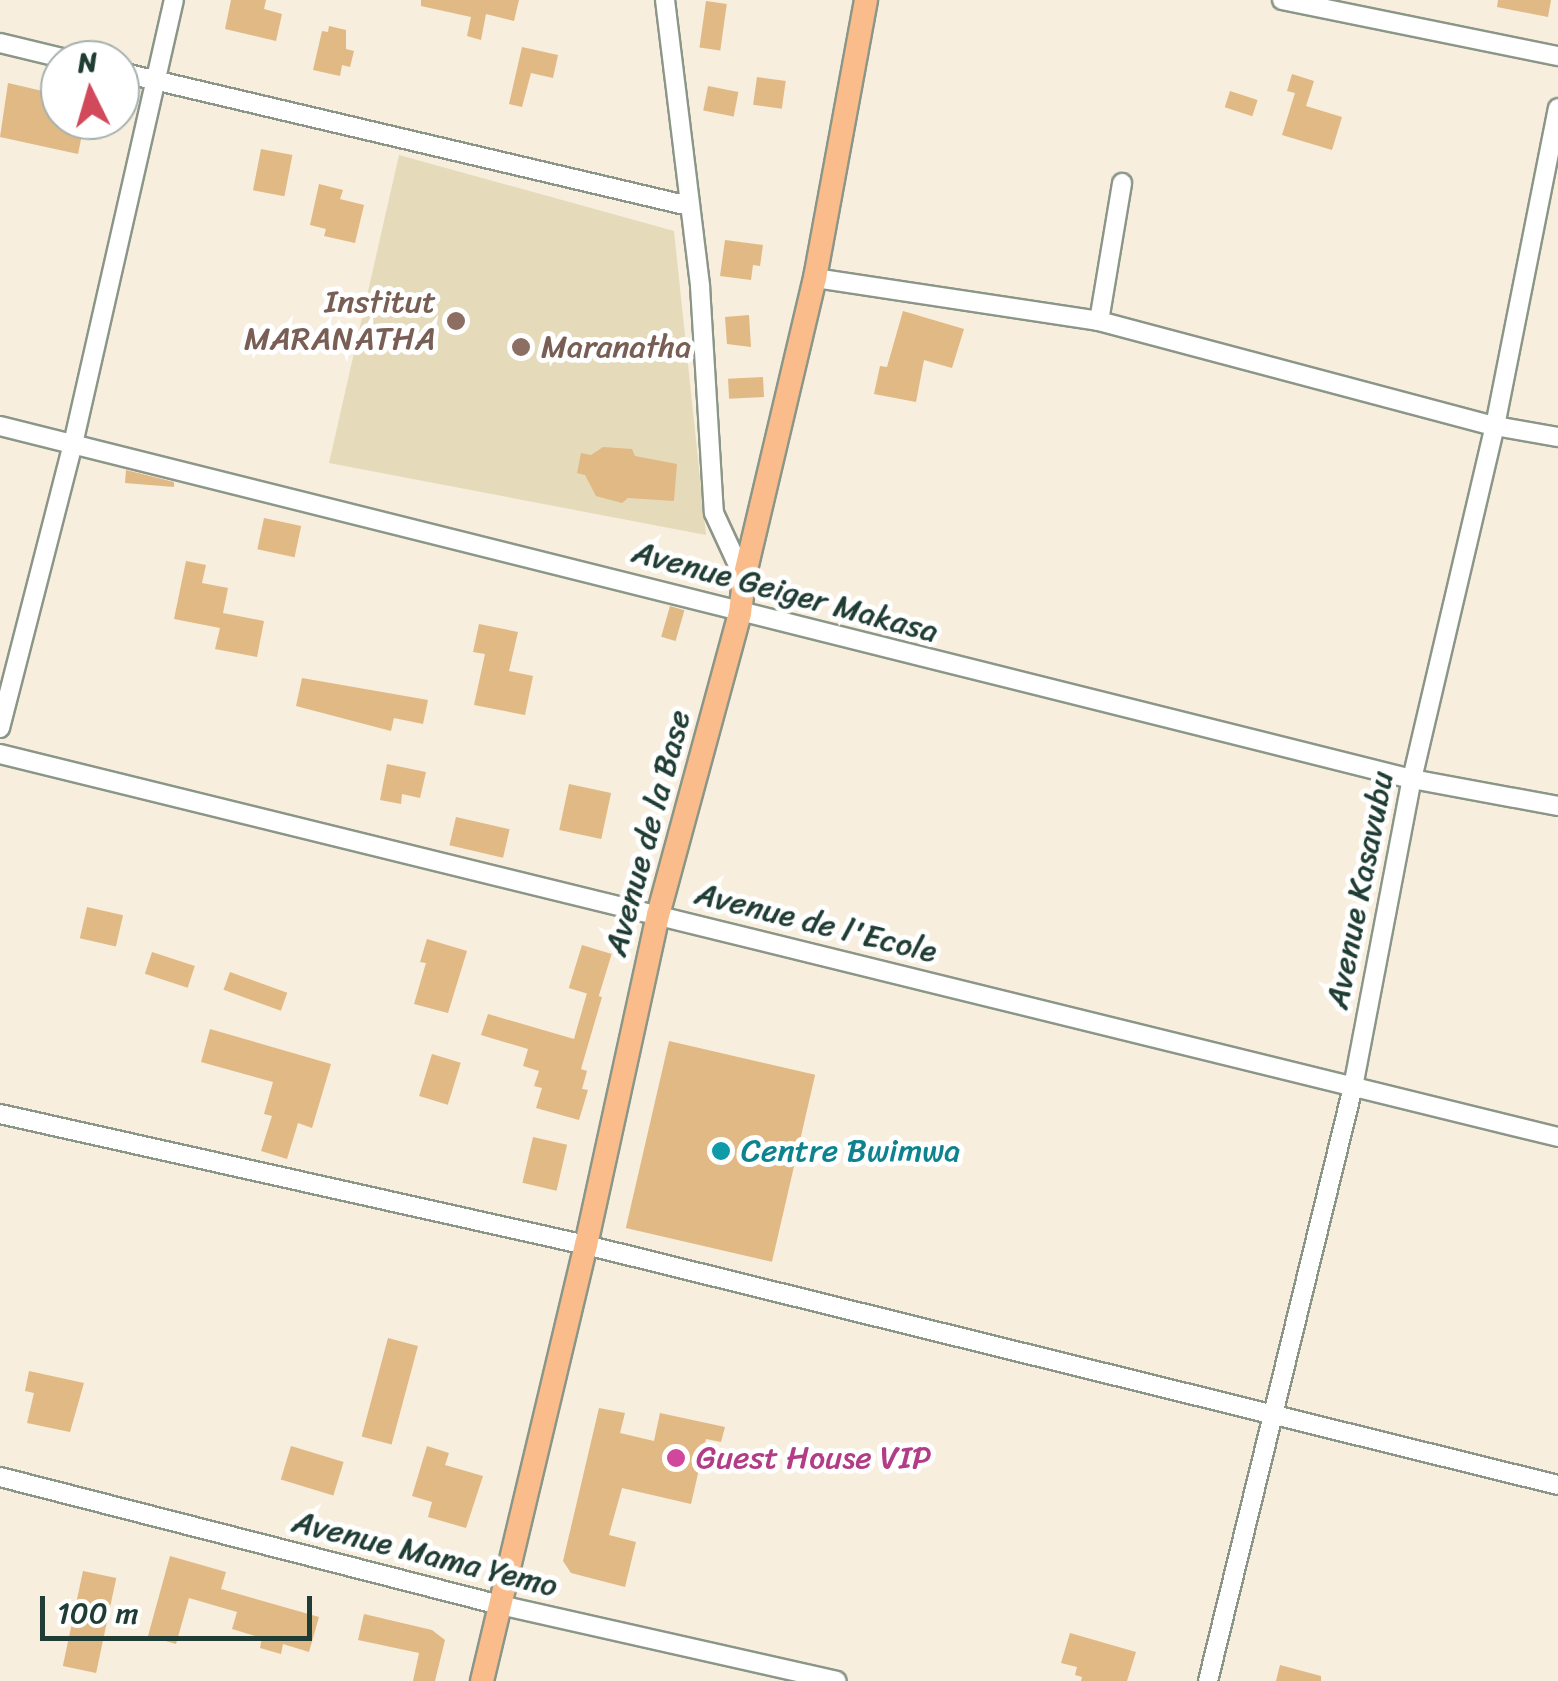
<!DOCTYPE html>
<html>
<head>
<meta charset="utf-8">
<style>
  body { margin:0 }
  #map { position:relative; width:1558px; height:1681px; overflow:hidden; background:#f7eedd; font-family:Sriracha,sans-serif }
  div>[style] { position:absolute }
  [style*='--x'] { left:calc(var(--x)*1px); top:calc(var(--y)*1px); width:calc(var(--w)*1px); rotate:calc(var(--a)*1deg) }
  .built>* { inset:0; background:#e5dbba }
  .building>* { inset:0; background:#e1b985; transform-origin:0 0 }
  .roads { filter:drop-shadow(2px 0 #8b9688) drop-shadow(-2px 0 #8b9688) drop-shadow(0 2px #8b9688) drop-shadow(0 -2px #8b9688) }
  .minor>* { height:18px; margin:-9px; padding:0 9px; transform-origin:9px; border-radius:9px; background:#fff }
  .major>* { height:22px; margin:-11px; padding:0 11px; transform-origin:11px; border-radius:11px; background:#f9bc8a }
  .dots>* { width:28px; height:28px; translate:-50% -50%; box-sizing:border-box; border:5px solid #fff; border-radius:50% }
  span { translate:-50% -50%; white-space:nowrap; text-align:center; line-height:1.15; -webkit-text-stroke:10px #fff; paint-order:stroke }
  .education-label { font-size:32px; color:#785e54 }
  .right { translate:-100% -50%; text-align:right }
  .left { translate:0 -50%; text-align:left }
  .street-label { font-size:32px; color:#1f3d34 }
  .culture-label { font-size:32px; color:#0d838f }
  .hotel-label { font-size:32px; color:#b23c85 }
  .north { position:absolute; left:40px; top:40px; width:100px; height:100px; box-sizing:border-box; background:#fff; border:2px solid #a5b1ae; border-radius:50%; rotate:355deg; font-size:28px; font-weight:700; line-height:40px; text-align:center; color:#1f3d34 }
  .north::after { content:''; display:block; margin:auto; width:35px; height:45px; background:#d1495b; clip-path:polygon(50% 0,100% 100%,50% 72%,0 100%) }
  .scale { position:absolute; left:40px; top:1596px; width:272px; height:45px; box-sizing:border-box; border:5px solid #1f3d34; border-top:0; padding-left:12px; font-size:30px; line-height:35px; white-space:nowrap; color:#1f3d34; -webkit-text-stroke:8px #fff; paint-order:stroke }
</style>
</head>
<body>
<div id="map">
  <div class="built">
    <div style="clip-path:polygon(399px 155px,674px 231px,706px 535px,329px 463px)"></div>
  </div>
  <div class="building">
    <div style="clip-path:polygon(231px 0,266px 0,264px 9px,282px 14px,276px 41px,225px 29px)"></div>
    <div style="clip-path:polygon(421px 0,519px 0,514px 21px,486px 14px,481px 40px,467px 36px,471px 17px,421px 6px)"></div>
    <div style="clip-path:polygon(1498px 0,1551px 0,1548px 17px,1497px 7px)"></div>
    <div style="left:706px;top:1px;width:21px;height:47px;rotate:8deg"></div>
    <div style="clip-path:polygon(329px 26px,346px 30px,346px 49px,354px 51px,350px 67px,342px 65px,340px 76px,313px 70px,322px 31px,328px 32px)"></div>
    <div style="clip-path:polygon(522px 47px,558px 55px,553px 78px,531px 73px,522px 107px,509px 104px)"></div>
    <div style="clip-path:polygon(1292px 74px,1314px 81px,1306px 106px,1342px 117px,1332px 150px,1282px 135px,1295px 93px,1287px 91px)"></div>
    <div style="left:757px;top:77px;width:29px;height:28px;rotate:8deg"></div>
    <div style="clip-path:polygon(8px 83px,60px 95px,60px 120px,85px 120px,78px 154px,0 137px)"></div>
    <div style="left:708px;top:86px;width:31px;height:25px;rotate:11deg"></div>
    <div style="left:1230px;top:91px;width:29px;height:17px;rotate:18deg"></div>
    <div style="left:261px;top:149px;width:32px;height:42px;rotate:11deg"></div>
    <div style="clip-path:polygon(319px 184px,343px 190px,340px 199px,364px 205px,355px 243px,324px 236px,326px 229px,310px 225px)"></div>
    <div style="clip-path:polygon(725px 240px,763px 245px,760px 266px,753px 265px,751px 280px,720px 276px)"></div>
    <div style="clip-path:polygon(903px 311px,964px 329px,952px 368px,924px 360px,916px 402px,874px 394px,880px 366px,887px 367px)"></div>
    <div style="clip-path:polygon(749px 315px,751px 347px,727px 344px,725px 317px)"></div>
    <div style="left:763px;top:377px;width:20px;height:35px;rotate:87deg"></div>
    <div style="clip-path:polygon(603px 447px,632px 449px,635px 456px,677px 464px,674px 501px,628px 498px,622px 503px,596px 496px,585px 475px,577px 473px,581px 453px,591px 455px)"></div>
    <div style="clip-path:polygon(126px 470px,174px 482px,174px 487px,125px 483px)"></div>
    <div style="left:264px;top:518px;width:38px;height:32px;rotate:12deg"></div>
    <div style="clip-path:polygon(186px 561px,206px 565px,202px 583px,228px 588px,223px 613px,264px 621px,257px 657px,215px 649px,220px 628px,174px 619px)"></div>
    <div style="left:670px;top:606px;width:15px;height:32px;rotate:16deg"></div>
    <div style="clip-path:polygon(479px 624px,518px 632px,509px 671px,533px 676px,525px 715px,474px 705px,485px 654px,473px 652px)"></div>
    <div style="clip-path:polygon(302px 678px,428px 700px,423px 724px,394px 718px,391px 731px,296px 706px)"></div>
    <div style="clip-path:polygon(387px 764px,426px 772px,420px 798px,402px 794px,401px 804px,380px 800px)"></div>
    <div style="left:569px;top:784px;width:43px;height:47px;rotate:12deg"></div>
    <div style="left:456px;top:817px;width:55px;height:29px;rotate:13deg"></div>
    <div style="left:87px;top:907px;width:37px;height:32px;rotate:13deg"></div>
    <div style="clip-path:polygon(427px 939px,467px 951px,448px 1013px,414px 1004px,426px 963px,420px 962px)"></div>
    <div style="left:582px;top:945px;width:31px;height:45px;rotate:17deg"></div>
    <div style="left:152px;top:952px;width:45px;height:23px;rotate:18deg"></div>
    <div style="left:230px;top:972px;width:61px;height:19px;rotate:20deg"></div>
    <div style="clip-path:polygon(587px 993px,602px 997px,581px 1069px,587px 1071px,582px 1089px,588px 1090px,579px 1120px,536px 1108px,542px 1088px,534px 1086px,539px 1071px,523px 1066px,528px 1049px,481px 1035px,488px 1014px,574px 1039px)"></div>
    <div style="clip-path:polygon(210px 1029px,331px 1064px,312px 1128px,298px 1123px,287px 1159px,261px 1151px,272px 1116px,264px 1114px,273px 1082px,201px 1062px)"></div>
    <div style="left:669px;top:1041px;width:150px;height:192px;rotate:13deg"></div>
    <div style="left:432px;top:1054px;width:30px;height:44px;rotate:17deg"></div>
    <div style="left:533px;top:1137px;width:35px;height:47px;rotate:13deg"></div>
    <div style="left:388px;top:1338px;width:31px;height:102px;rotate:15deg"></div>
    <div style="clip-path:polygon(29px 1371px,84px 1383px,70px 1432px,27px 1423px,34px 1393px,25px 1391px)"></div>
    <div style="clip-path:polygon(599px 1408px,625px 1413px,620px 1433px,654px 1441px,660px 1413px,725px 1427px,721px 1442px,706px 1439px,691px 1504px,622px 1488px,609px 1535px,636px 1542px,625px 1587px,571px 1573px,563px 1561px)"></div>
    <div style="left:291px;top:1446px;width:55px;height:35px;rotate:17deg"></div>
    <div style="clip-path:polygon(427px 1446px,449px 1453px,445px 1465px,483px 1476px,466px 1528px,428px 1517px,432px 1502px,412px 1496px)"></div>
    <div style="clip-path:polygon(170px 1556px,226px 1572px,221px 1589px,319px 1617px,309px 1652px,283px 1644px,281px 1654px,260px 1648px,262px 1638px,232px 1629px,237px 1612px,189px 1598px,176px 1644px,148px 1636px)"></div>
    <div style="left:83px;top:1571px;width:34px;height:97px;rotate:12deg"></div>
    <div style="clip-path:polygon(364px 1614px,432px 1630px,445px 1640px,435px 1681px,413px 1681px,419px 1653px,358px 1640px)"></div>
    <div style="clip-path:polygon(1070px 1633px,1136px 1652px,1127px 1681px,1081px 1681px,1082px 1677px,1075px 1675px,1077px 1667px,1061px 1663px)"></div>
    <div style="clip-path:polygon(1280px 1665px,1321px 1676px,1321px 1681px,1276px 1681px)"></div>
  </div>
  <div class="roads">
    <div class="minor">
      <div style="--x:665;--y:0;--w:288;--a:83"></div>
      <div style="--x:700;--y:286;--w:227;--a:86.5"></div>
      <div style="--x:714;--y:513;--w:72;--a:65.2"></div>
      <div style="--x:1282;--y:0;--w:282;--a:11.5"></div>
      <div style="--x:0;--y:43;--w:73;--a:13.5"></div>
      <div style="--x:120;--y:72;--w:585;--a:13.25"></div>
      <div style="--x:815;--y:278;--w:287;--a:8.6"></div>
      <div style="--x:1099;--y:321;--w:410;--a:14.9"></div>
      <div style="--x:1495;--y:426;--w:64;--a:9.9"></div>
      <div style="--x:1099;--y:321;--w:140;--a:-80.5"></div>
      <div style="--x:0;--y:426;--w:1455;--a:14.04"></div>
      <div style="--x:1412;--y:779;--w:148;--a:10.5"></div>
      <div style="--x:0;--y:728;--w:293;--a:-75.6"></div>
      <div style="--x:73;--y:444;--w:455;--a:-77.2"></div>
      <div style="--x:0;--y:754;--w:1604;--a:13.81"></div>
      <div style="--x:0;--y:1114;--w:600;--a:12.6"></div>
      <div style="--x:586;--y:1245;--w:1001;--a:13.87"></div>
      <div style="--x:0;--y:1477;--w:516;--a:14.36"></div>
      <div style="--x:500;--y:1605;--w:345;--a:12.7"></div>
      <div style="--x:1208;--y:1681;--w:611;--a:-76.28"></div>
      <div style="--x:1353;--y:1087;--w:314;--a:-79.2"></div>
      <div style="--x:1412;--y:779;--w:363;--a:-76.8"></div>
      <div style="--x:1495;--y:426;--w:324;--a:-78.8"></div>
    </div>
    <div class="major">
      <div style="--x:482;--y:1681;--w:448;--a:-76.6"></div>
      <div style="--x:586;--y:1245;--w:338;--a:-77.7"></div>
      <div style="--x:658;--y:915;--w:313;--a:-74.8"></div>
      <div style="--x:740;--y:613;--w:35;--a:-83"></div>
      <div style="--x:744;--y:578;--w:308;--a:-76.7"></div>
      <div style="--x:815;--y:278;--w:283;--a:-79.6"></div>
    </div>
  </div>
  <div class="dots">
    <div style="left:456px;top:321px;background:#8d6e63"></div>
    <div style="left:521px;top:347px;background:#8d6e63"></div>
    <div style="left:721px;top:1151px;background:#0f9aa8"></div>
    <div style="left:676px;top:1458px;background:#d1479c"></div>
  </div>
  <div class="education-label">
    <span class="right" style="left:436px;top:321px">Institut<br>MARANATHA</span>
    <span class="left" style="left:541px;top:347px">Maranatha</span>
  </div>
  <div class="street-label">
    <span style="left:785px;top:592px;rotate:15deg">Avenue Geiger Makasa</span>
    <span style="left:648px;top:833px;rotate:-75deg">Avenue de la Base</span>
    <span style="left:1360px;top:890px;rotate:-79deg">Avenue Kasavubu</span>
    <span style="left:816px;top:923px;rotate:14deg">Avenue de l'Ecole</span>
    <span style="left:425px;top:1554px;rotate:14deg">Avenue Mama Yemo</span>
  </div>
  <div class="culture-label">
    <span class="left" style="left:741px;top:1151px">Centre Bwimwa</span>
  </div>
  <div class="hotel-label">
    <span class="left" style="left:696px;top:1458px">Guest House VIP</span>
  </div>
  <div class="north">N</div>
  <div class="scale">100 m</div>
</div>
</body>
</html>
